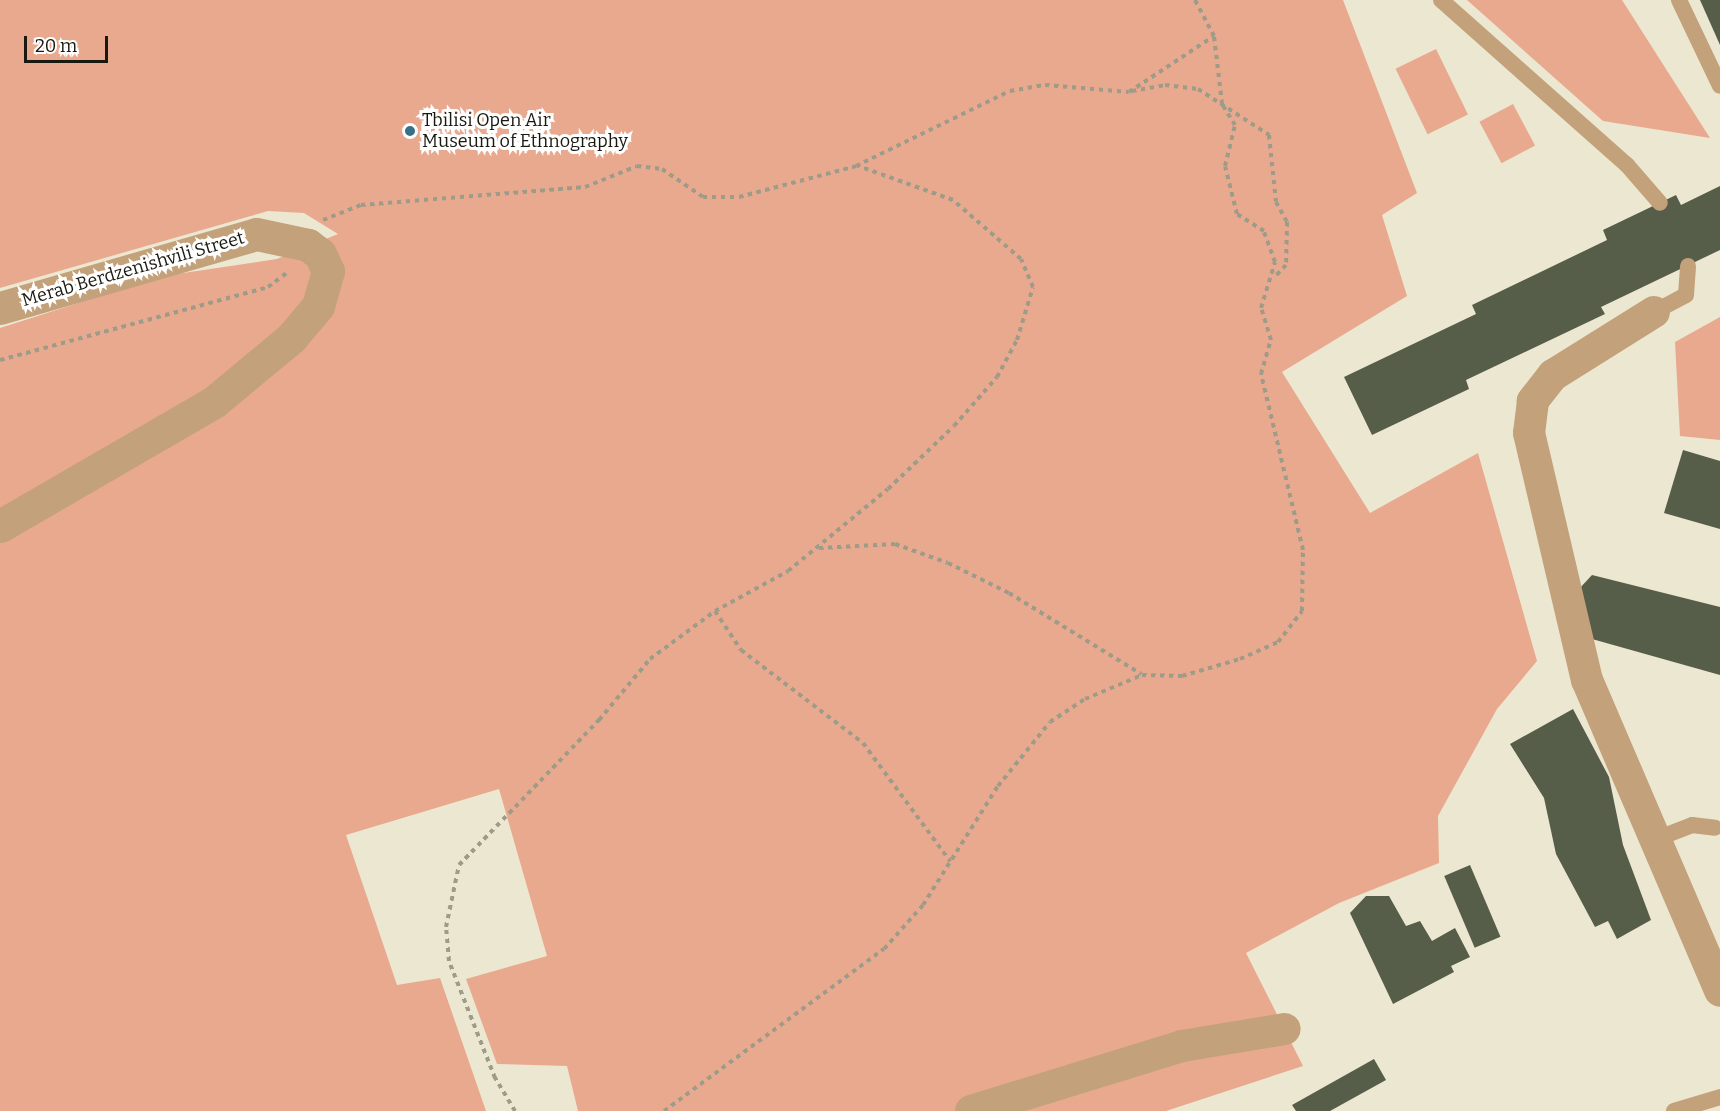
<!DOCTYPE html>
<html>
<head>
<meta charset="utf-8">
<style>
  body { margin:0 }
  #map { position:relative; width:1720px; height:1111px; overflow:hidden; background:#ece7d0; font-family:Bitter,serif }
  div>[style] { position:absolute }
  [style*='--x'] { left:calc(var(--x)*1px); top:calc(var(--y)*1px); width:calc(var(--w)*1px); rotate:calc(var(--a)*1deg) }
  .green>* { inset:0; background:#e8a98f; transform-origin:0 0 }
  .building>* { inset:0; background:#565d49; transform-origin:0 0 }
  .path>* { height:4px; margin-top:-2px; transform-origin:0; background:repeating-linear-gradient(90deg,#9f9b89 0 4.5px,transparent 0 9px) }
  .service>* { height:16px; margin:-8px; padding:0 8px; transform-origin:8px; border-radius:8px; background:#c3a17a }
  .minor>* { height:32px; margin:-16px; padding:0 16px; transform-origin:16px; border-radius:16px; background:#c3a17a }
  .tertiary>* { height:33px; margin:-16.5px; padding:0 16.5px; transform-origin:16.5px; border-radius:16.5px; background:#c3a17a }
  .dots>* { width:16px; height:16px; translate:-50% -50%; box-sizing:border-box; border:3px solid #fff; border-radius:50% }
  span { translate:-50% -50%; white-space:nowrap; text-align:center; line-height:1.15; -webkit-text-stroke:6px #fff; paint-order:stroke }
  .poi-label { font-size:18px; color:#1a1910 }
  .left { translate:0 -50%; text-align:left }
  .street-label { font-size:18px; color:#1a1910 }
  .scale { position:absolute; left:24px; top:36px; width:84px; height:27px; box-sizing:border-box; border:3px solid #1a1910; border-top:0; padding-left:8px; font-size:18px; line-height:21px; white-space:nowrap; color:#1a1910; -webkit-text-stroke:4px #fff; paint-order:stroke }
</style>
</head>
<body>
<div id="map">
  <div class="green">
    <div style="clip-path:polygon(0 0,1343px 0,1417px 193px,1382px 215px,1407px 296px,1282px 372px,1370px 513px,1478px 453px,1537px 661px,1497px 709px,1438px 816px,1439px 863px,1339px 903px,1246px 953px,1303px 1066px,1166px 1111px,578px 1111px,567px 1066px,497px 1064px,466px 979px,547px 956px,499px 789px,346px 835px,397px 985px,440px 978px,486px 1111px,0 1111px,0 328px,163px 276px,277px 259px,338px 234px,304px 213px,268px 211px,0 288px)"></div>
    <div style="clip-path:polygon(1467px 0,1622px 0,1710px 138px,1603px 121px)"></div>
    <div style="left:1436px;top:49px;width:73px;height:45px;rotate:64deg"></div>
    <div style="left:1513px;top:104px;width:47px;height:38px;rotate:62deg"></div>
    <div style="clip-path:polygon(1720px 317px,1720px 440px,1680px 436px,1675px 342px)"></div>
  </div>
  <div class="building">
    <div style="clip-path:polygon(1700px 0,1720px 0,1720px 45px)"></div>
    <div style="clip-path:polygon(1720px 186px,1720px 250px,1601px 307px,1605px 314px,1466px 380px,1469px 389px,1372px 435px,1344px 377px,1476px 314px,1472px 305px,1607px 240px,1603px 230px,1676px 195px,1681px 205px)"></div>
    <div style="clip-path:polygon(1683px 450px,1720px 461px,1720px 529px,1664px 513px)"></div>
    <div style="clip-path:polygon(1592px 575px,1720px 607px,1720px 675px,1592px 639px,1579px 589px)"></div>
    <div style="clip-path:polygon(1573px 709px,1609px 777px,1623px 845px,1651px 920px,1617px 939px,1608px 921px,1595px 927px,1556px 854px,1544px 798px,1510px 744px)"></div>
    <div style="left:1470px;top:865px;width:78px;height:28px;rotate:67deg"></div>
    <div style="clip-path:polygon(1366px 896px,1389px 896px,1406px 926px,1420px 921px,1432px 941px,1455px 928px,1470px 957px,1451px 966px,1454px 972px,1393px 1004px,1350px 913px)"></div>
    <div style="clip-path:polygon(1374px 1059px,1386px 1080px,1330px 1111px,1296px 1111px,1292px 1105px)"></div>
  </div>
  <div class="path">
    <div style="--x:1132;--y:91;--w:34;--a:-10"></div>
    <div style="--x:1165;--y:85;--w:33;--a:7"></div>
    <div style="--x:1198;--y:89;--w:85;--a:32.9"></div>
    <div style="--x:1269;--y:135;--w:67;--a:84"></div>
    <div style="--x:1276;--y:202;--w:23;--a:61"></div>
    <div style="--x:1287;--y:222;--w:43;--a:91.3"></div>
    <div style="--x:1286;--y:265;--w:16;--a:133"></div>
    <div style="--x:323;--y:220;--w:41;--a:-21.5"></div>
    <div style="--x:361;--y:205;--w:225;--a:-4.6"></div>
    <div style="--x:585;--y:187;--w:56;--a:-22"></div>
    <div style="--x:637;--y:166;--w:25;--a:7"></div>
    <div style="--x:662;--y:169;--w:50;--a:34.3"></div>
    <div style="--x:703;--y:197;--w:36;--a:0"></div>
    <div style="--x:739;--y:197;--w:121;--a:-14.8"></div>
    <div style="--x:856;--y:166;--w:171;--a:-26"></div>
    <div style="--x:1010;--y:91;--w:36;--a:-10"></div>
    <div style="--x:1045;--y:85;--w:84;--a:4.8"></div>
    <div style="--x:1129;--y:92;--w:102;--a:-33.4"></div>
    <div style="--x:1214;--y:36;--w:41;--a:-117.8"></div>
    <div style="--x:0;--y:360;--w:278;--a:-15.2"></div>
    <div style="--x:268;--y:287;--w:26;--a:-37"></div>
    <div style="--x:819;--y:548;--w:76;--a:-3"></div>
    <div style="--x:895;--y:544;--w:56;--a:19.7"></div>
    <div style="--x:948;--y:563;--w:68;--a:26.2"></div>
    <div style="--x:1009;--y:593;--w:155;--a:31.5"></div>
    <div style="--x:715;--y:611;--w:47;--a:56.3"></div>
    <div style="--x:741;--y:650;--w:153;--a:37.3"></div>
    <div style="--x:863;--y:743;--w:147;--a:53.6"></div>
    <div style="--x:515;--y:1111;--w:39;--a:-121"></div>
    <div style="--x:495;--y:1078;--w:126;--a:-111.5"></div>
    <div style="--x:449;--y:961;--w:34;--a:-95"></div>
    <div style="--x:446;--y:927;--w:63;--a:-78.2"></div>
    <div style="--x:459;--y:865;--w:202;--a:-46"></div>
    <div style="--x:599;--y:720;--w:80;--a:-50.1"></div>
    <div style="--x:650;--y:659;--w:81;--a:-36.4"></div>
    <div style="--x:715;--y:611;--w:83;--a:-28.7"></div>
    <div style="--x:788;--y:571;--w:129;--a:-39.4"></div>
    <div style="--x:888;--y:489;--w:91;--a:-43.7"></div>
    <div style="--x:954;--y:426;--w:65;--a:-48.7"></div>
    <div style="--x:997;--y:377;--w:42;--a:-61.6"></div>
    <div style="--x:1017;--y:340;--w:55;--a:-73.2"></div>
    <div style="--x:1033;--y:287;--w:30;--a:-113"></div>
    <div style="--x:1021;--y:259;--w:90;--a:-139.1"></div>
    <div style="--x:953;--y:200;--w:101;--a:-160.3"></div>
    <div style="--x:664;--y:1111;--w:273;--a:-36.4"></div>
    <div style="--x:884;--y:949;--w:59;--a:-48.4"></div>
    <div style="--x:923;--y:905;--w:141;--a:-57.8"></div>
    <div style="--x:998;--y:786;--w:82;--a:-50.9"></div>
    <div style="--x:1050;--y:722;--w:42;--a:-33.3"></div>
    <div style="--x:1085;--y:699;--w:62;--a:-22.8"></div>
    <div style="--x:1142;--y:675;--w:40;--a:1.4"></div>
    <div style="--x:1182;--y:676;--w:60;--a:-16.3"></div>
    <div style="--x:1240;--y:659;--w:42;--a:-24.1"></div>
    <div style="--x:1278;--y:642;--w:39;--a:-52"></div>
    <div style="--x:1302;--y:611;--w:61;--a:-89.1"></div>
    <div style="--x:1303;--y:550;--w:181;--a:-103.4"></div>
    <div style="--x:1261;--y:374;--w:35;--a:-74"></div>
    <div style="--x:1271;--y:340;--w:34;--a:-107"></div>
    <div style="--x:1261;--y:308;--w:48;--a:-73.1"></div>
    <div style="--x:1275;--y:262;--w:33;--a:-110"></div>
    <div style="--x:1264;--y:231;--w:32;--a:-148"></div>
    <div style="--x:1237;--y:214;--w:49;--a:-104"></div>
    <div style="--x:1225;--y:166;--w:42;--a:-76.3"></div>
    <div style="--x:1235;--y:125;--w:25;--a:-122"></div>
    <div style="--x:1222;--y:104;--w:68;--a:-96.7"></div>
  </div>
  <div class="service">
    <div style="--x:1441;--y:0;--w:249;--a:41.6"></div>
    <div style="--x:1627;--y:165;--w:50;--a:49"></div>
    <div style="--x:1679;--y:0;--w:95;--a:64.5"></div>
    <div style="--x:1654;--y:312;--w:36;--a:-28"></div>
    <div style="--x:1686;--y:295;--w:29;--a:-86"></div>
    <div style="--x:1656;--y:839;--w:39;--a:-21"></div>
    <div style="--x:1692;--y:825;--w:23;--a:7"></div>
    <div style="--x:1674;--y:1111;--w:48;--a:-16.9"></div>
  </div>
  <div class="minor">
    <div style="--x:1654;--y:312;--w:119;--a:148"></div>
    <div style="--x:1553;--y:375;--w:33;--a:128"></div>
    <div style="--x:1533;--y:401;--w:32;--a:97"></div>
    <div style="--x:1529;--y:433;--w:254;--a:76.8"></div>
    <div style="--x:1587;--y:680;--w:338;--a:66.8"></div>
    <div style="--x:971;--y:1111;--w:221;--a:-17.1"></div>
    <div style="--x:1182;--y:1046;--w:104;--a:-9.4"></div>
  </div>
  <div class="tertiary">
    <div style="--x:0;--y:308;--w:266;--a:-16.1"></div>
    <div style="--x:256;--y:234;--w:53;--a:11.9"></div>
    <div style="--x:308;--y:245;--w:15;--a:37"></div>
    <div style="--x:320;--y:254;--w:19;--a:65"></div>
    <div style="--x:328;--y:271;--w:36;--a:106"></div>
    <div style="--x:318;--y:306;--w:42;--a:130.2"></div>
    <div style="--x:291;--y:338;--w:100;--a:140.3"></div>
    <div style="--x:214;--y:402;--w:247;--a:149.9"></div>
  </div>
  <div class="dots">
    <div style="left:410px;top:131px;background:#377089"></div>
  </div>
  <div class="poi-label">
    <span class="left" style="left:422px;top:131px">Tbilisi Open Air<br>Museum of Ethnography</span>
  </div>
  <div class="street-label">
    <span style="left:133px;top:269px;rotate:-16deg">Merab Berdzenishvili Street</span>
  </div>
  <div class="scale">20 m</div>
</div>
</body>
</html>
